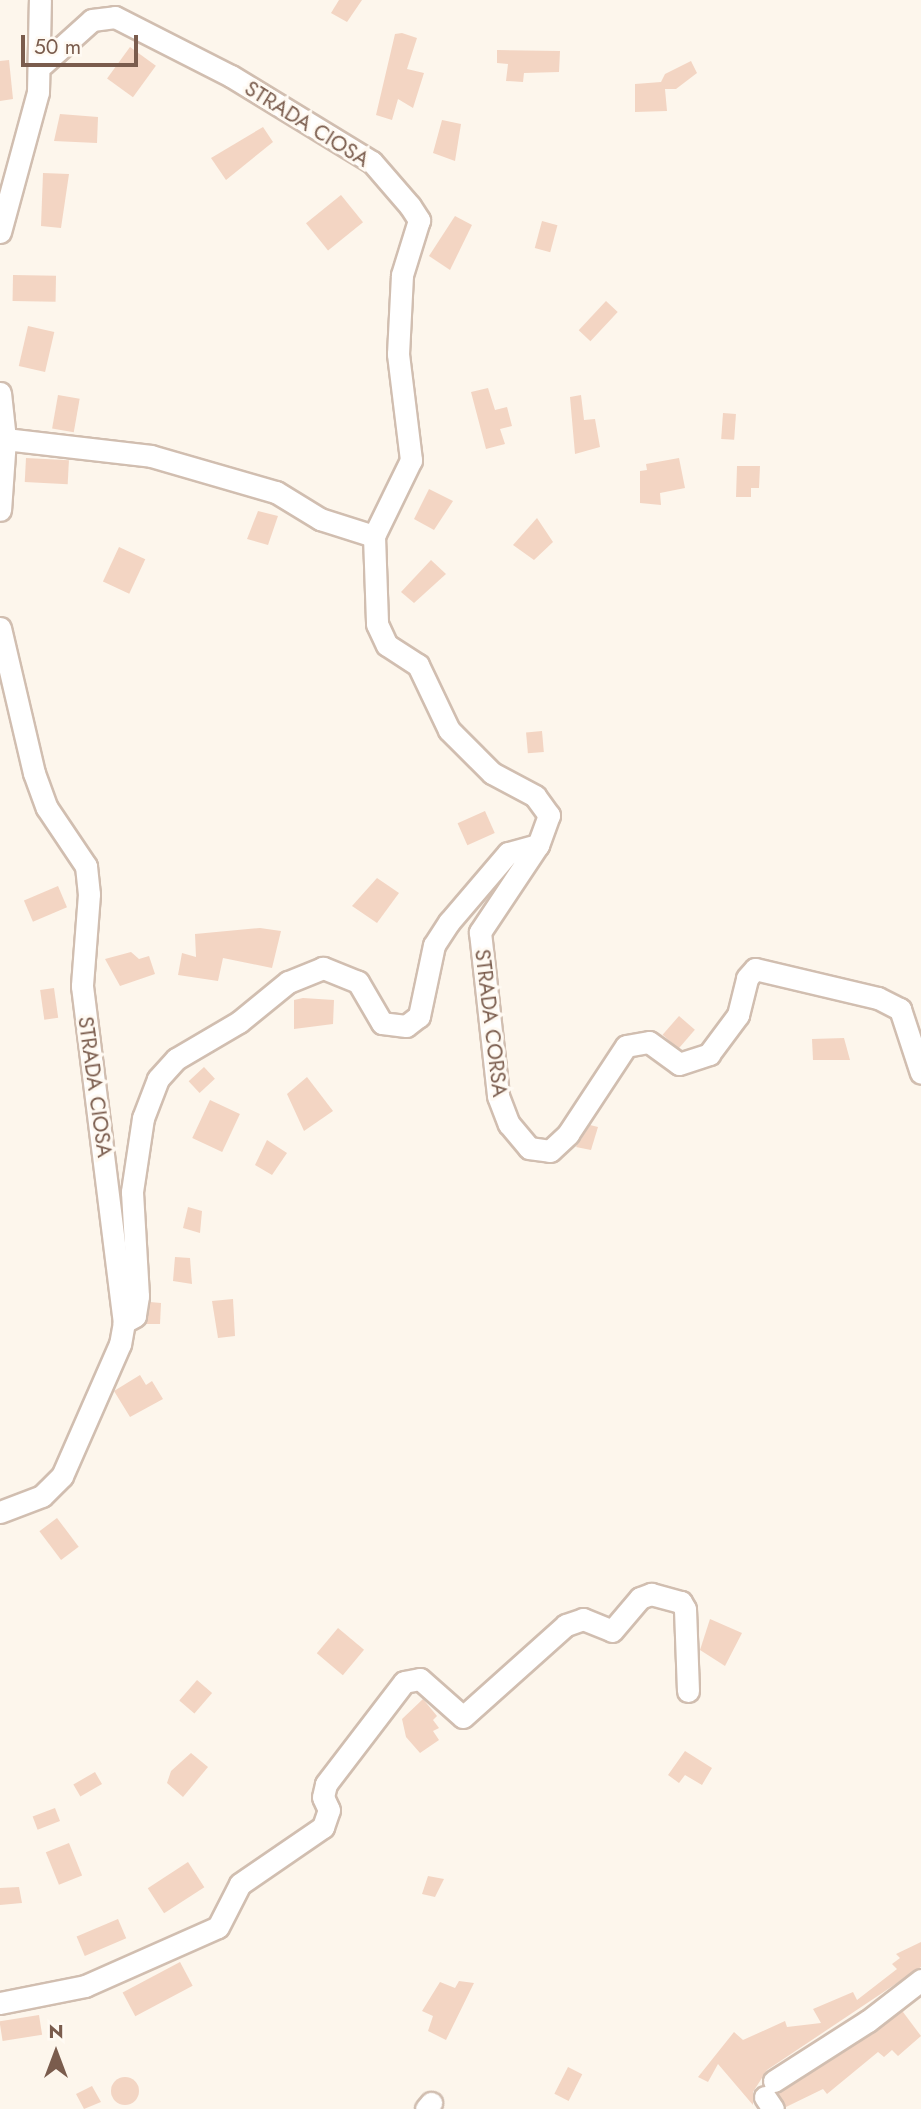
<!DOCTYPE html>
<html>
<head>
<meta charset="utf-8">
<style>
  body { margin:0 }
  #map { position:relative; width:921px; height:2109px; overflow:hidden; background:#fdf6ec; font-family:Jost,sans-serif }
  div>[style] { position:absolute }
  [style*='--x'] { left:calc(var(--x)*1px); top:calc(var(--y)*1px); width:calc(var(--w)*1px); rotate:calc(var(--a)*1deg) }
  .building>* { inset:0; background:#f3d5c3; transform-origin:0 0 }
  .round { border-radius:50% }
  .roads { filter:drop-shadow(2px 0 #d1beb0) drop-shadow(-2px 0 #d1beb0) drop-shadow(0 2px #d1beb0) drop-shadow(0 -2px #d1beb0) }
  .minor>* { height:21px; margin:-10.5px; padding:0 10.5px; transform-origin:10.5px; border-radius:10.5px; background:#fff }
  span { translate:-50% -50%; white-space:nowrap; text-align:center; line-height:1.15; -webkit-text-stroke:6px #fffaf3; paint-order:stroke }
  .street-label { font-size:21px; color:#7a5c4d }
  .north { position:absolute; left:21px; top:2018px; width:70px; height:70px; -webkit-text-stroke:5px #fffaf3; paint-order:stroke; rotate:0deg; font-size:19px; font-weight:700; line-height:28px; text-align:center; color:#7a5c4d }
  .north::after { content:''; display:block; margin:auto; width:24px; height:32px; background:#7a5c4d; clip-path:polygon(50% 0,100% 100%,50% 72%,0 100%) }
  .scale { position:absolute; left:21px; top:35px; width:117px; height:32px; box-sizing:border-box; border:4px solid #7a5c4d; border-top:0; padding-left:9px; font-size:21px; line-height:24px; white-space:nowrap; color:#7a5c4d; -webkit-text-stroke:5px #fffaf3; paint-order:stroke }
</style>
</head>
<body>
<div id="map">
  <div class="building">
    <div style="clip-path:polygon(339px 0,362px 0,347px 22px,331px 13px)"></div>
    <div style="clip-path:polygon(402px 33px,417px 38px,407px 69px,424px 73px,413px 108px,398px 99px,392px 120px,376px 115px,395px 34px)"></div>
    <div style="left:130px;top:47px;width:32px;height:39px;rotate:36deg"></div>
    <div style="clip-path:polygon(497px 50px,560px 51px,559px 72px,524px 73px,523px 82px,506px 81px,508px 64px,497px 63px)"></div>
    <div style="clip-path:polygon(9px 60px,13px 99px,0 101px,0 61px)"></div>
    <div style="clip-path:polygon(691px 61px,697px 73px,676px 89px,665px 89px,667px 111px,635px 112px,635px 84px,661px 82px,665px 74px)"></div>
    <div style="clip-path:polygon(60px 114px,98px 117px,97px 143px,54px 141px)"></div>
    <div style="clip-path:polygon(442px 120px,461px 124px,455px 161px,433px 153px)"></div>
    <div style="clip-path:polygon(263px 127px,273px 142px,226px 180px,211px 158px)"></div>
    <div style="clip-path:polygon(43px 173px,69px 174px,61px 228px,41px 226px)"></div>
    <div style="left:341px;top:195px;width:35px;height:45px;rotate:51deg"></div>
    <div style="clip-path:polygon(455px 216px,472px 225px,450px 270px,429px 256px)"></div>
    <div style="left:542px;top:221px;width:16px;height:28px;rotate:15deg"></div>
    <div style="left:13px;top:275px;width:43px;height:26px;rotate:1deg"></div>
    <div style="left:606px;top:301px;width:16px;height:40px;rotate:43deg"></div>
    <div style="left:28px;top:326px;width:27px;height:41px;rotate:13deg"></div>
    <div style="clip-path:polygon(488px 388px,495px 410px,507px 407px,512px 426px,500px 429px,505px 444px,486px 449px,471px 392px)"></div>
    <div style="left:58px;top:395px;width:22px;height:34px;rotate:10deg"></div>
    <div style="clip-path:polygon(581px 395px,584px 420px,595px 419px,600px 447px,575px 454px,570px 397px)"></div>
    <div style="left:723px;top:413px;width:13px;height:26px;rotate:4deg"></div>
    <div style="left:26px;top:458px;width:43px;height:24px;rotate:3deg"></div>
    <div style="clip-path:polygon(679px 458px,685px 488px,660px 493px,661px 505px,640px 503px,640px 471px,647px 470px,646px 464px)"></div>
    <div style="clip-path:polygon(737px 466px,760px 466px,759px 488px,751px 488px,751px 497px,736px 497px)"></div>
    <div style="clip-path:polygon(429px 489px,453px 501px,434px 530px,414px 519px)"></div>
    <div style="clip-path:polygon(258px 511px,278px 516px,268px 545px,247px 539px)"></div>
    <div style="clip-path:polygon(537px 518px,553px 542px,534px 560px,513px 545px)"></div>
    <div style="left:119px;top:547px;width:29px;height:38px;rotate:25deg"></div>
    <div style="clip-path:polygon(431px 560px,446px 574px,414px 603px,401px 592px)"></div>
    <div style="left:542px;top:731px;width:21px;height:16px;rotate:85deg"></div>
    <div style="left:485px;top:811px;width:24px;height:30px;rotate:66deg"></div>
    <div style="clip-path:polygon(377px 878px,399px 893px,377px 923px,352px 906px)"></div>
    <div style="left:58px;top:886px;width:23px;height:37px;rotate:67deg"></div>
    <div style="clip-path:polygon(260px 928px,281px 931px,272px 968px,223px 958px,218px 981px,178px 975px,182px 953px,196px 957px,195px 934px)"></div>
    <div style="clip-path:polygon(131px 952px,139px 959px,149px 956px,155px 974px,120px 986px,105px 959px)"></div>
    <div style="left:54px;top:988px;width:30px;height:14px;rotate:82deg"></div>
    <div style="clip-path:polygon(303px 998px,334px 1000px,333px 1024px,294px 1029px,294px 1000px)"></div>
    <div style="left:679px;top:1016px;width:21px;height:25px;rotate:41deg"></div>
    <div style="clip-path:polygon(844px 1038px,850px 1060px,813px 1060px,812px 1039px)"></div>
    <div style="left:204px;top:1067px;width:16px;height:21px;rotate:47deg"></div>
    <div style="clip-path:polygon(307px 1077px,333px 1111px,304px 1131px,287px 1094px)"></div>
    <div style="left:210px;top:1100px;width:33px;height:42px;rotate:25deg"></div>
    <div style="clip-path:polygon(590px 1125px,598px 1127px,591px 1150px,576px 1147px)"></div>
    <div style="clip-path:polygon(267px 1140px,287px 1153px,272px 1175px,255px 1165px)"></div>
    <div style="clip-path:polygon(188px 1207px,202px 1211px,200px 1233px,183px 1228px)"></div>
    <div style="clip-path:polygon(175px 1257px,190px 1258px,192px 1284px,173px 1281px)"></div>
    <div style="clip-path:polygon(233px 1299px,235px 1336px,218px 1338px,212px 1301px)"></div>
    <div style="clip-path:polygon(150px 1302px,161px 1303px,160px 1324px,145px 1324px)"></div>
    <div style="clip-path:polygon(140px 1375px,146px 1385px,152px 1381px,163px 1399px,130px 1417px,114px 1391px)"></div>
    <div style="left:57px;top:1518px;width:36px;height:22px;rotate:53deg"></div>
    <div style="clip-path:polygon(710px 1619px,742px 1633px,725px 1666px,700px 1650px)"></div>
    <div style="left:338px;top:1628px;width:34px;height:33px;rotate:40deg"></div>
    <div style="left:197px;top:1680px;width:20px;height:27px;rotate:41deg"></div>
    <div style="clip-path:polygon(423px 1699px,437px 1716px,433px 1720px,439px 1728px,433px 1731px,439px 1740px,420px 1753px,406px 1737px,402px 1719px)"></div>
    <div style="clip-path:polygon(685px 1751px,712px 1768px,702px 1785px,685px 1775px,679px 1783px,668px 1775px)"></div>
    <div style="clip-path:polygon(191px 1753px,208px 1767px,183px 1797px,167px 1783px,171px 1771px)"></div>
    <div style="left:95px;top:1772px;width:14px;height:25px;rotate:60deg"></div>
    <div style="left:55px;top:1808px;width:14px;height:24px;rotate:69deg"></div>
    <div style="left:69px;top:1843px;width:35px;height:25px;rotate:68deg"></div>
    <div style="left:188px;top:1862px;width:30px;height:48px;rotate:57deg"></div>
    <div style="clip-path:polygon(428px 1876px,444px 1879px,435px 1897px,422px 1894px)"></div>
    <div style="clip-path:polygon(19px 1887px,22px 1903px,0 1905px,0 1888px)"></div>
    <div style="left:118px;top:1919px;width:21px;height:45px;rotate:67deg"></div>
    <div style="clip-path:polygon(921px 1942px,921px 1967px,767px 2070px,753px 2092px,753px 2105px,718px 2064px,708px 2082px,698px 2077px,734px 2032px,743px 2040px,785px 2021px,787px 2027px,821px 2023px,813px 2009px,853px 1992px,857px 2000px,897px 1969px,892px 1964px,900px 1958px,896px 1954px)"></div>
    <div style="left:180px;top:1962px;width:27px;height:65px;rotate:62deg"></div>
    <div style="clip-path:polygon(459px 1981px,474px 1983px,446px 2040px,428px 2031px,433px 2016px,422px 2011px,440px 1982px,455px 1988px)"></div>
    <div style="clip-path:polygon(908px 2006px,903px 2012px,921px 2036px,898px 2056px,892px 2050px,884px 2057px,878px 2052px,827px 2094px,823px 2089px,786px 2107px,778px 2093px)"></div>
    <div style="left:39px;top:2015px;width:20px;height:40px;rotate:81deg"></div>
    <div style="left:568px;top:2067px;width:16px;height:30px;rotate:27deg"></div>
    <div class="round" style="left:111px;top:2077px;width:28px;height:28px"></div>
    <div style="clip-path:polygon(92px 2086px,101px 2102px,84px 2109px,76px 2094px)"></div>
  </div>
  <div class="roads">
    <div class="minor">
      <div style="--x:43;--y:64;--w:66;--a:-41.9"></div>
      <div style="--x:92;--y:20;--w:23;--a:-7"></div>
      <div style="--x:115;--y:17;--w:130;--a:27"></div>
      <div style="--x:231;--y:76;--w:165;--a:31.4"></div>
      <div style="--x:372;--y:162;--w:58;--a:49.2"></div>
      <div style="--x:410;--y:206;--w:17;--a:57"></div>
      <div style="--x:419;--y:220;--w:58;--a:107.2"></div>
      <div style="--x:402;--y:275;--w:79;--a:92.9"></div>
      <div style="--x:398;--y:354;--w:107;--a:83"></div>
      <div style="--x:411;--y:460;--w:85;--a:116"></div>
      <div style="--x:374;--y:536;--w:88;--a:88"></div>
      <div style="--x:377;--y:624;--w:23;--a:65"></div>
      <div style="--x:387;--y:645;--w:37;--a:33"></div>
      <div style="--x:418;--y:665;--w:72;--a:64.5"></div>
      <div style="--x:449;--y:730;--w:61;--a:45"></div>
      <div style="--x:492;--y:773;--w:49;--a:28.1"></div>
      <div style="--x:535;--y:796;--w:24;--a:54"></div>
      <div style="--x:549;--y:815;--w:32;--a:110"></div>
      <div style="--x:538;--y:845;--w:31;--a:165"></div>
      <div style="--x:508;--y:853;--w:91;--a:130.5"></div>
      <div style="--x:449;--y:922;--w:27;--a:123"></div>
      <div style="--x:434;--y:945;--w:73;--a:101.9"></div>
      <div style="--x:419;--y:1016;--w:16;--a:142"></div>
      <div style="--x:406;--y:1026;--w:24;--a:-173"></div>
      <div style="--x:382;--y:1023;--w:48;--a:-120.3"></div>
      <div style="--x:358;--y:982;--w:38;--a:-158"></div>
      <div style="--x:323;--y:968;--w:38;--a:158"></div>
      <div style="--x:288;--y:982;--w:63;--a:140.8"></div>
      <div style="--x:239;--y:1022;--w:73;--a:149.6"></div>
      <div style="--x:176;--y:1059;--w:27;--a:132"></div>
      <div style="--x:158;--y:1079;--w:42;--a:111"></div>
      <div style="--x:143;--y:1118;--w:75;--a:98.5"></div>
      <div style="--x:132;--y:1192;--w:104;--a:86.7"></div>
      <div style="--x:138;--y:1296;--w:20;--a:99"></div>
      <div style="--x:135;--y:1316;--w:13;--a:151"></div>
      <div style="--x:0;--y:232;--w:145;--a:-74.8"></div>
      <div style="--x:38;--y:92;--w:92;--a:-88.8"></div>
      <div style="--x:0;--y:393;--w:46;--a:83.8"></div>
      <div style="--x:5;--y:439;--w:71;--a:94"></div>
      <div style="--x:5;--y:439;--w:147;--a:6.6"></div>
      <div style="--x:151;--y:456;--w:130;--a:16.1"></div>
      <div style="--x:276;--y:492;--w:52;--a:31.5"></div>
      <div style="--x:320;--y:519;--w:57;--a:17.5"></div>
      <div style="--x:0;--y:628;--w:149;--a:76.8"></div>
      <div style="--x:34;--y:773;--w:37;--a:70"></div>
      <div style="--x:47;--y:808;--w:70;--a:56.1"></div>
      <div style="--x:86;--y:866;--w:28;--a:84"></div>
      <div style="--x:89;--y:894;--w:92;--a:94.4"></div>
      <div style="--x:82;--y:986;--w:339;--a:82.9"></div>
      <div style="--x:124;--y:1322;--w:22;--a:100"></div>
      <div style="--x:120;--y:1344;--w:144;--a:113.7"></div>
      <div style="--x:62;--y:1476;--w:28;--a:135"></div>
      <div style="--x:42;--y:1496;--w:45;--a:159.1"></div>
      <div style="--x:538;--y:845;--w:105;--a:123.7"></div>
      <div style="--x:480;--y:932;--w:165;--a:83.7"></div>
      <div style="--x:498;--y:1096;--w:30;--a:69"></div>
      <div style="--x:509;--y:1124;--w:31;--a:50"></div>
      <div style="--x:529;--y:1148;--w:21;--a:8"></div>
      <div style="--x:550;--y:1151;--w:25;--a:-43"></div>
      <div style="--x:568;--y:1134;--w:105;--a:-56.6"></div>
      <div style="--x:626;--y:1046;--w:23;--a:-10"></div>
      <div style="--x:649;--y:1042;--w:37;--a:36"></div>
      <div style="--x:679;--y:1064;--w:32;--a:-18"></div>
      <div style="--x:709;--y:1054;--w:49;--a:-53.4"></div>
      <div style="--x:738;--y:1015;--w:38;--a:-76"></div>
      <div style="--x:747;--y:978;--w:12;--a:-48"></div>
      <div style="--x:755;--y:969;--w:126;--a:13.3"></div>
      <div style="--x:878;--y:998;--w:25;--a:27"></div>
      <div style="--x:900;--y:1009;--w:67;--a:71.8"></div>
      <div style="--x:0;--y:2003;--w:87;--a:-11.3"></div>
      <div style="--x:85;--y:1986;--w:145;--a:-23.9"></div>
      <div style="--x:218;--y:1927;--w:48;--a:-62.9"></div>
      <div style="--x:240;--y:1884;--w:101;--a:-34.5"></div>
      <div style="--x:323;--y:1827;--w:18;--a:-71"></div>
      <div style="--x:329;--y:1810;--w:14;--a:-115"></div>
      <div style="--x:323;--y:1797;--w:13;--a:-77"></div>
      <div style="--x:326;--y:1784;--w:128;--a:-52.6"></div>
      <div style="--x:404;--y:1682;--w:16;--a:-11"></div>
      <div style="--x:420;--y:1679;--w:57;--a:41.5"></div>
      <div style="--x:463;--y:1717;--w:138;--a:-41.8"></div>
      <div style="--x:566;--y:1625;--w:18;--a:-19"></div>
      <div style="--x:583;--y:1619;--w:31;--a:22"></div>
      <div style="--x:612;--y:1631;--w:43;--a:-49.7"></div>
      <div style="--x:640;--y:1598;--w:12;--a:-20"></div>
      <div style="--x:651;--y:1594;--w:31;--a:15"></div>
      <div style="--x:681;--y:1602;--w:8;--a:60"></div>
      <div style="--x:685;--y:1609;--w:82;--a:87.9"></div>
      <div style="--x:774;--y:2081;--w:112;--a:-32.6"></div>
      <div style="--x:868;--y:2021;--w:67;--a:-37.7"></div>
      <div style="--x:765;--y:2097;--w:14;--a:56"></div>
      <div style="--x:426;--y:2109;--w:8;--a:-50"></div>
    </div>
  </div>
  <div class="street-label">
    <span style="left:307px;top:124px;rotate:32deg">STRADA CIOSA</span>
    <span style="left:491px;top:1023px;rotate:83deg">STRADA CORSA</span>
    <span style="left:95px;top:1087px;rotate:82deg">STRADA CIOSA</span>
  </div>
  <div class="north">N</div>
  <div class="scale">50 m</div>
</div>
</body>
</html>
